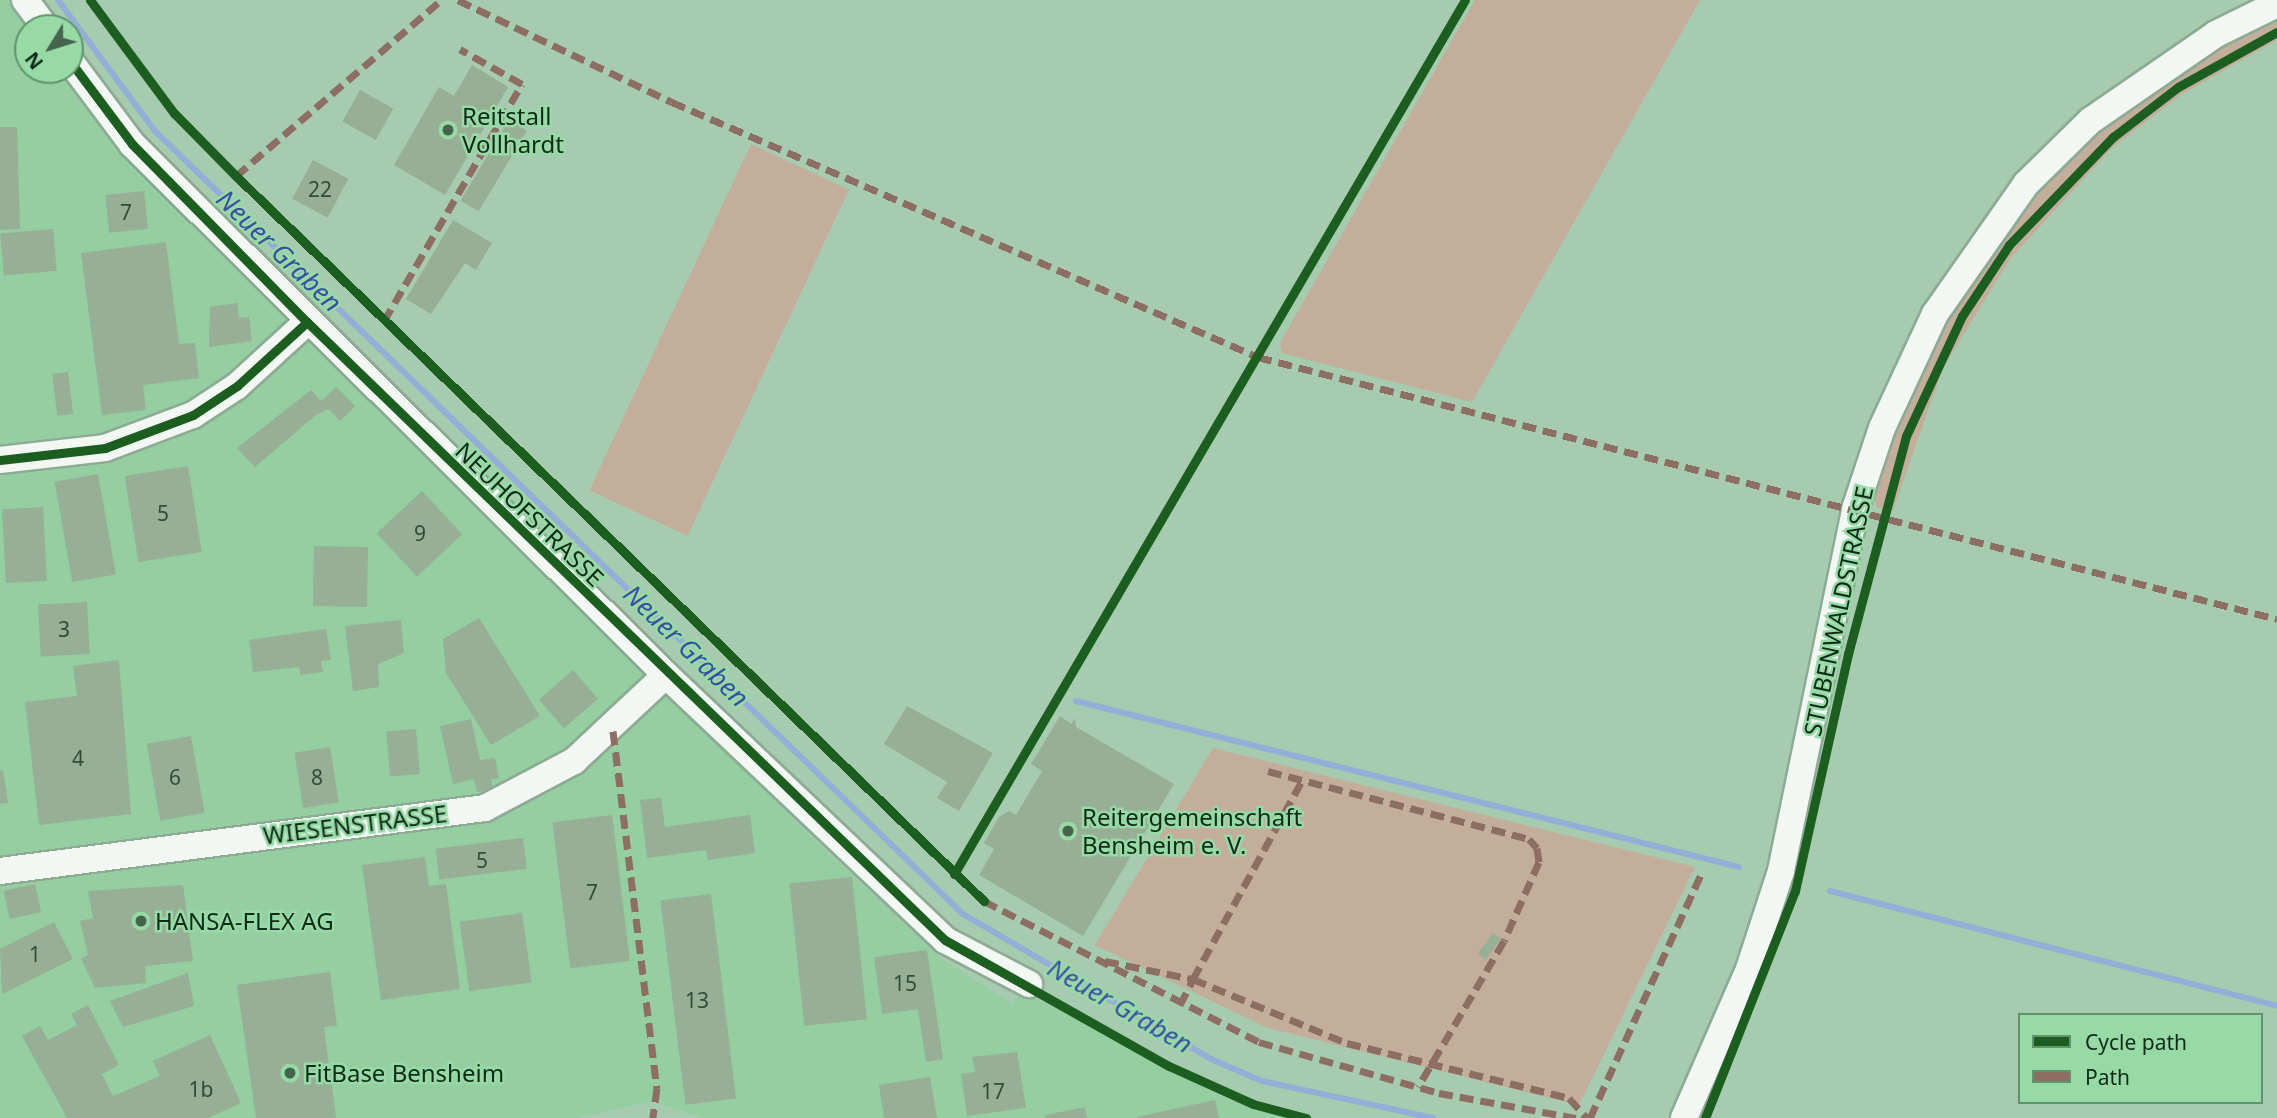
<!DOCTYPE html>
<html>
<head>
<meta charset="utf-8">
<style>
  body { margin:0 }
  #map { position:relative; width:2277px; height:1118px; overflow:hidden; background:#a6cbae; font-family:"Noto Sans",sans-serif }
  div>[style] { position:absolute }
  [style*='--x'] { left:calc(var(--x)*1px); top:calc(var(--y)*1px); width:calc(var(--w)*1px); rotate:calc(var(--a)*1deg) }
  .built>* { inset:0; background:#94cea1 }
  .green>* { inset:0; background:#c2ae9a; transform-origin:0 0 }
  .stream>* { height:6px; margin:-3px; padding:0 3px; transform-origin:3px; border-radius:3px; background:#94aed7 }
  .building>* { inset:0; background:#97af94; transform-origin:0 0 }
  .roads { filter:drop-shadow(2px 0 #8daa93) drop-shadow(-2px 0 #8daa93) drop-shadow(0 2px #8daa93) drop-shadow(0 -2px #8daa93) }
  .minor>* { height:26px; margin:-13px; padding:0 13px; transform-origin:13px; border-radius:13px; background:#f2f7f3 }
  .quiet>* { height:7px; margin-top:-3.5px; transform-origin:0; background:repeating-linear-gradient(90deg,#8d6e63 0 14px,transparent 0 21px) }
  .cycleway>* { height:9px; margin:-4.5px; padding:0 4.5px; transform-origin:4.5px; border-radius:4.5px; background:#1b5e20 }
  .dots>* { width:19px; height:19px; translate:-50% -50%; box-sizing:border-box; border:4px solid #97daa6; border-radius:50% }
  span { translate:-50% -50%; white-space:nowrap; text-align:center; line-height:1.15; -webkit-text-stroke:5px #97daa6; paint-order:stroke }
  .number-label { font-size:21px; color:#324d37 }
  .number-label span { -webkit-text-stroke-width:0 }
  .poi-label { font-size:24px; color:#102c18 }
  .left { translate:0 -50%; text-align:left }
  .street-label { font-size:24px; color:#102c18 }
  .water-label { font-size:26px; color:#3b4ea1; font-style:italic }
  .legend { position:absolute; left:2018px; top:1013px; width:245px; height:91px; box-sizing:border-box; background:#97daa6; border:2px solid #61946d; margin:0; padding:9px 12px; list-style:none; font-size:21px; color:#102c18 }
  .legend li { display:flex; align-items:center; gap:14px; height:35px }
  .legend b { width:35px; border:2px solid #61946d }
  .north { position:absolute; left:14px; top:14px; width:70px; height:70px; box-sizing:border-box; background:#97daa6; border:2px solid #61946d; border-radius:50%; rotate:232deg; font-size:19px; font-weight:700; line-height:28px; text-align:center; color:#102c18 }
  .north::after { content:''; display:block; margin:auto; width:24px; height:32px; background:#44644c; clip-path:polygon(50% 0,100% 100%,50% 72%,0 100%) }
</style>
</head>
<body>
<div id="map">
  <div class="built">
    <div style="clip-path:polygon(0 0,15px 0,35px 28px,28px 28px,28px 70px,66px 70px,677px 685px,797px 823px,941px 959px,1013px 1004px,1022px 991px,1220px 1096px,1285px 1118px,704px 1118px,652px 1101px,576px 1118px,0 1118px)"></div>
  </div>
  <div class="green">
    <div style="clip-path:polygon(1475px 0,1700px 0,1472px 402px,1282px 353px,1280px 343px)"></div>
    <div style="clip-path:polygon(2277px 15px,2277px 40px,2182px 94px,2113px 147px,2010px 259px,1943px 368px,1893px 510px,1878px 508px,1870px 493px,1896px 413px,1943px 316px,2056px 165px,2164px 77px)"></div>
    <div style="left:751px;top:144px;width:108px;height:382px;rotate:25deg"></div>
    <div style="clip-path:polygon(1213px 748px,1695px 867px,1579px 1105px,1268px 1028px,1095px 945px)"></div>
  </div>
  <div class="stream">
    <div style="--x:58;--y:0;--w:163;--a:53.5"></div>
    <div style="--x:155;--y:131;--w:1125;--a:44.1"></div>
    <div style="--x:963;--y:914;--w:287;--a:30.3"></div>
    <div style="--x:1211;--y:1059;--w:56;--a:23.3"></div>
    <div style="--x:1262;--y:1081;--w:175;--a:12.2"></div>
    <div style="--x:1076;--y:701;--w:683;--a:14.06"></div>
    <div style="--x:1830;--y:891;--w:462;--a:14.4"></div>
  </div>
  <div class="building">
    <div style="clip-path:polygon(472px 65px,508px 87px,445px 195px,394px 165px,439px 87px,454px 96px)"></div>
    <div style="left:360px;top:90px;width:38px;height:36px;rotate:29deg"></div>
    <div style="left:509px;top:120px;width:21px;height:94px;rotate:31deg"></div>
    <div style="clip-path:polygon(0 127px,17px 127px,20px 229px,0 230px)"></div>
    <div style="left:313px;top:160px;width:40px;height:44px;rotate:28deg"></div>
    <div style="left:144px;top:191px;width:38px;height:39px;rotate:84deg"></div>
    <div style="clip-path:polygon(453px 220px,492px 243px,476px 270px,465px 263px,431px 314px,406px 299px)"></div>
    <div style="left:53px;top:229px;width:42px;height:53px;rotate:85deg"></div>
    <div style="clip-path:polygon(166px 242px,179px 344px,195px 343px,199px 378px,143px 385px,146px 410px,102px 415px,81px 253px)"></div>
    <div style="clip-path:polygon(237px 303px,239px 318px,249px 317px,252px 341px,209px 347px,210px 307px)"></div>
    <div style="left:68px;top:372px;width:42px;height:16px;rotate:83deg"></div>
    <div style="clip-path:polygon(336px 387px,355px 406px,340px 421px,329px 409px,316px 415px,255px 467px,237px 448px,311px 390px,321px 401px)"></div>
    <div style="left:188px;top:466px;width:87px;height:64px;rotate:81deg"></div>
    <div style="left:98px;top:474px;width:102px;height:44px;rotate:80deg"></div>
    <div style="left:422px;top:491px;width:59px;height:62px;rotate:47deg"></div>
    <div style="left:43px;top:507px;width:74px;height:41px;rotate:87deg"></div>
    <div style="left:314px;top:546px;width:54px;height:60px;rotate:1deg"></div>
    <div style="left:87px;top:602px;width:52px;height:49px;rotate:87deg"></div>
    <div style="clip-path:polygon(479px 618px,540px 716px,491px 745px,446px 673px,443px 639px)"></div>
    <div style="clip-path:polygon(401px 620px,404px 653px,378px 664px,379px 687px,353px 691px,345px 626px)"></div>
    <div style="clip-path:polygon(326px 629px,331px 660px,321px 661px,323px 672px,300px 675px,299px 667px,253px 672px,249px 640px)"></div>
    <div style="clip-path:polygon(119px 660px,131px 814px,39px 825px,25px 702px,77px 696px,73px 666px)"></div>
    <div style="left:573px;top:670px;width:38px;height:45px;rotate:49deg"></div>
    <div style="clip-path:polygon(907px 706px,993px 753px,959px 811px,937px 798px,947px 782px,884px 744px)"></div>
    <div style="clip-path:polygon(1060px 716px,1071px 724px,1075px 718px,1076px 727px,1174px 784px,1083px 936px,979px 875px,994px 849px,984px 843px,999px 817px,1009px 811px,1016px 815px,1042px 771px,1031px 764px)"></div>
    <div style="clip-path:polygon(471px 719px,480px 760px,495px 758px,499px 778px,491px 779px,493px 789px,477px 792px,474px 779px,453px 784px,440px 726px)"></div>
    <div style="left:416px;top:729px;width:45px;height:30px;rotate:85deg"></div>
    <div style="left:191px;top:736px;width:78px;height:45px;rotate:80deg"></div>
    <div style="left:330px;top:747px;width:56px;height:36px;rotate:81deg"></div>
    <div style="clip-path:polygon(3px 770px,8px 803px,0 804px,0 771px)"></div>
    <div style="clip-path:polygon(661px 798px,665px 827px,750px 815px,755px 853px,708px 860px,706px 850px,647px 858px,640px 800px)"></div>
    <div style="left:612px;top:815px;width:147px;height:60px;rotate:83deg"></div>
    <div style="left:523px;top:838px;width:31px;height:88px;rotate:83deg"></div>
    <div style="clip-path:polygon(425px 857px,429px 886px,446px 884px,460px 989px,381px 1000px,362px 865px)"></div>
    <div style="left:852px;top:877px;width:143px;height:63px;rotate:84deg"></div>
    <div style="left:35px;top:884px;width:29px;height:32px;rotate:78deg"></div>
    <div style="clip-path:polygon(183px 885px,193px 961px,145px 966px,146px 983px,95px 988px,81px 958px,88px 955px,80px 921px,93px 918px,88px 891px)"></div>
    <div style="left:711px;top:894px;width:206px;height:51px;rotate:83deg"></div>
    <div style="left:522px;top:913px;width:70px;height:63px;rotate:82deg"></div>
    <div style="clip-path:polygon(54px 922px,73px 959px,2px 994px,0 949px)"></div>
    <div style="left:1493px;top:933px;width:10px;height:26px;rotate:37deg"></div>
    <div style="clip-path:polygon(927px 950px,943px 1059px,926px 1062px,918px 1009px,882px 1014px,874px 957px)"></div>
    <div style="clip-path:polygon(330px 972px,337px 1026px,324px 1027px,336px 1118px,256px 1118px,237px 985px)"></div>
    <div style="clip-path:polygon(188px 973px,194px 1006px,123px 1027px,110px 1001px)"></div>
    <div style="clip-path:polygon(88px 1005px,119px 1065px,102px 1074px,113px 1096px,160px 1076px,153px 1061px,210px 1035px,241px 1103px,208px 1118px,67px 1118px,22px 1036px,40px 1026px,48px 1040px,77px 1025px,71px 1014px)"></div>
    <div style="clip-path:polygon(1017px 1052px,1026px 1108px,967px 1116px,961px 1074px,975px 1072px,972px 1057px)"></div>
    <div style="clip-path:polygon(930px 1077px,937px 1118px,884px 1118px,879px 1085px)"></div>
    <div style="clip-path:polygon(1215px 1100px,1219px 1118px,1137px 1118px,1137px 1117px)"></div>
    <div style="clip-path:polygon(1085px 1107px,1087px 1118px,1046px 1118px,1045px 1115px)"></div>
  </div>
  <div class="roads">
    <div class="minor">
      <div style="--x:25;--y:0;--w:35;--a:53"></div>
      <div style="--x:70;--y:61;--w:104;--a:53.2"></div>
      <div style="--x:132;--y:144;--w:753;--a:44.84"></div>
      <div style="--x:666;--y:675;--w:385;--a:43.5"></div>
      <div style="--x:945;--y:940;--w:95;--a:27.6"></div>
      <div style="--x:0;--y:460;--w:106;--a:-6.5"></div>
      <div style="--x:105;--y:448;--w:94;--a:-20.6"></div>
      <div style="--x:193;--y:415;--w:53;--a:-33.4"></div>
      <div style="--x:237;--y:386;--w:95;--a:-42.4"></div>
      <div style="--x:0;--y:871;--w:489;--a:-7.4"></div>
      <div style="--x:485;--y:808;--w:101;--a:-27.8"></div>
      <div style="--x:574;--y:761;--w:126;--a:-43.1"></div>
      <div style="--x:1684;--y:1118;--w:163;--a:-66.4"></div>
      <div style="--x:1749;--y:969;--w:103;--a:-71.9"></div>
      <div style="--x:1781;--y:871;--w:369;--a:-78.4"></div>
      <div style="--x:1855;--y:509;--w:85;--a:-71.6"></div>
      <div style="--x:1882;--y:428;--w:126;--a:-65.1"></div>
      <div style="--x:1935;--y:314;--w:159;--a:-55"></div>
      <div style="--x:2026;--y:184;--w:90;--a:-44.5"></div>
      <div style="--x:2090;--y:121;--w:153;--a:-34.6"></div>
      <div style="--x:2216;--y:34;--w:68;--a:-26.2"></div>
    </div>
  </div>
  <div class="quiet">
    <div style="--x:458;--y:0;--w:237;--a:25.5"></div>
    <div style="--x:672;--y:102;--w:639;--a:23.52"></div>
    <div style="--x:1258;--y:357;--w:1052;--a:14.42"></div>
    <div style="--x:236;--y:176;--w:270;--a:-40.6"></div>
    <div style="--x:384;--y:321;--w:274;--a:-59.8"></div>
    <div style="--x:522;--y:84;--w:71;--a:-150.6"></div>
    <div style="--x:613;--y:731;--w:360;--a:83"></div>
    <div style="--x:657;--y:1088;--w:30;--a:98"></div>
    <div style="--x:1268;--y:771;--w:270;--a:14.6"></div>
    <div style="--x:1529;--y:839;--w:12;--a:48"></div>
    <div style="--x:1537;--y:848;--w:14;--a:82"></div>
    <div style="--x:1539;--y:862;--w:86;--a:113.9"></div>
    <div style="--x:1504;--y:941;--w:169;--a:120.5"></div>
    <div style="--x:984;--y:901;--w:309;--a:27.1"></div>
    <div style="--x:1259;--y:1042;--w:187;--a:15.8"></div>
    <div style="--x:1439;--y:1093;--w:139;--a:10.3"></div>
    <div style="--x:1105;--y:961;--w:90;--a:11.6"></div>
    <div style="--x:1193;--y:979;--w:230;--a:-61.2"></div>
    <div style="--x:1180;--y:1005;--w:29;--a:-63"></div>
    <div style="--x:1193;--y:979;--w:167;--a:22.6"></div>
    <div style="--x:1347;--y:1043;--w:229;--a:13.9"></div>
    <div style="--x:1569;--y:1098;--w:27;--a:48"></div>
    <div style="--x:1590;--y:1118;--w:270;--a:-65.5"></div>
  </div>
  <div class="cycleway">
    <div style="--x:90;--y:0;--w:141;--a:53.4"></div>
    <div style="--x:174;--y:113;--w:88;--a:45.5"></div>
    <div style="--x:236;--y:176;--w:1042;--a:44.11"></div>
    <div style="--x:70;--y:61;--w:104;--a:53.2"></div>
    <div style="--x:132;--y:144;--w:250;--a:45.5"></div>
    <div style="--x:307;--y:322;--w:888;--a:44.09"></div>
    <div style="--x:945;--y:940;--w:257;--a:29.4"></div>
    <div style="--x:1169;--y:1066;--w:92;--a:24.3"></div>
    <div style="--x:1253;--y:1104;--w:55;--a:14.8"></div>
    <div style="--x:0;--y:460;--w:106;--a:-6.5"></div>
    <div style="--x:105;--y:448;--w:94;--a:-20.6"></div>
    <div style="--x:193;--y:415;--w:53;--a:-33.4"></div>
    <div style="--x:237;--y:386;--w:95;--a:-42.4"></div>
    <div style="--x:954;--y:874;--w:1012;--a:-59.69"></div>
    <div style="--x:1705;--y:1118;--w:244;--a:-68.4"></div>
    <div style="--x:1795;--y:891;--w:243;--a:-77.4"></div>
    <div style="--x:1848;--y:654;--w:226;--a:-75.1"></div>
    <div style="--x:1906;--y:436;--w:132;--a:-65"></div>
    <div style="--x:1962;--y:316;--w:85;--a:-56.5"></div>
    <div style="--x:2009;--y:245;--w:150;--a:-46.1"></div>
    <div style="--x:2113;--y:137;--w:82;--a:-37.6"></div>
    <div style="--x:2178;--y:87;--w:113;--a:-29.1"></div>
  </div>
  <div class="dots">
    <div style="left:448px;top:130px;background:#44644c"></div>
    <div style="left:1068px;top:831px;background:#44644c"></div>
    <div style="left:141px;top:921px;background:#44644c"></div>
    <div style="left:290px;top:1073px;background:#44644c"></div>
  </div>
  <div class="number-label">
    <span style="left:320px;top:189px">22</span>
    <span style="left:126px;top:212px">7</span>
    <span style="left:163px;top:513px">5</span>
    <span style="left:420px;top:533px">9</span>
    <span style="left:64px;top:629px">3</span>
    <span style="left:78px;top:758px">4</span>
    <span style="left:175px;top:777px">6</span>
    <span style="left:317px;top:777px">8</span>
    <span style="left:482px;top:860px">5</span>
    <span style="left:592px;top:892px">7</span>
    <span style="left:35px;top:954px">1</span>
    <span style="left:905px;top:983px">15</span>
    <span style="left:697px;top:1000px">13</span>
    <span style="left:201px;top:1089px">1b</span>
    <span style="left:993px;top:1091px">17</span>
  </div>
  <div class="poi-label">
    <span class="left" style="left:462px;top:130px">Reitstall<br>Vollhardt</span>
    <span class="left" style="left:1082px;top:831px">Reitergemeinschaft<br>Bensheim e. V.</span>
    <span class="left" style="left:155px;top:921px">HANSA-FLEX AG</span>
    <span class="left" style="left:304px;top:1073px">FitBase Bensheim</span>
  </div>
  <div class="street-label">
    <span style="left:530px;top:514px;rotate:44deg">NEUHOFSTRASSE</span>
    <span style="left:1838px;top:611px;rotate:-78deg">STUBENWALDSTRASSE</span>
    <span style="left:355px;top:824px;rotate:-7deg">WIESENSTRASSE</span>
  </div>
  <div class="water-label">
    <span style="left:279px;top:251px;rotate:44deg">Neuer Graben</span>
    <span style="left:686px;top:646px;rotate:44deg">Neuer Graben</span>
    <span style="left:1120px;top:1006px;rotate:30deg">Neuer Graben</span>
  </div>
  <ul class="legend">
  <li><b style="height:9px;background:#1b5e20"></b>Cycle path</li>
  <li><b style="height:9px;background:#8d6e63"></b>Path</li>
  </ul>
  <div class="north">N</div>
</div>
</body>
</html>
